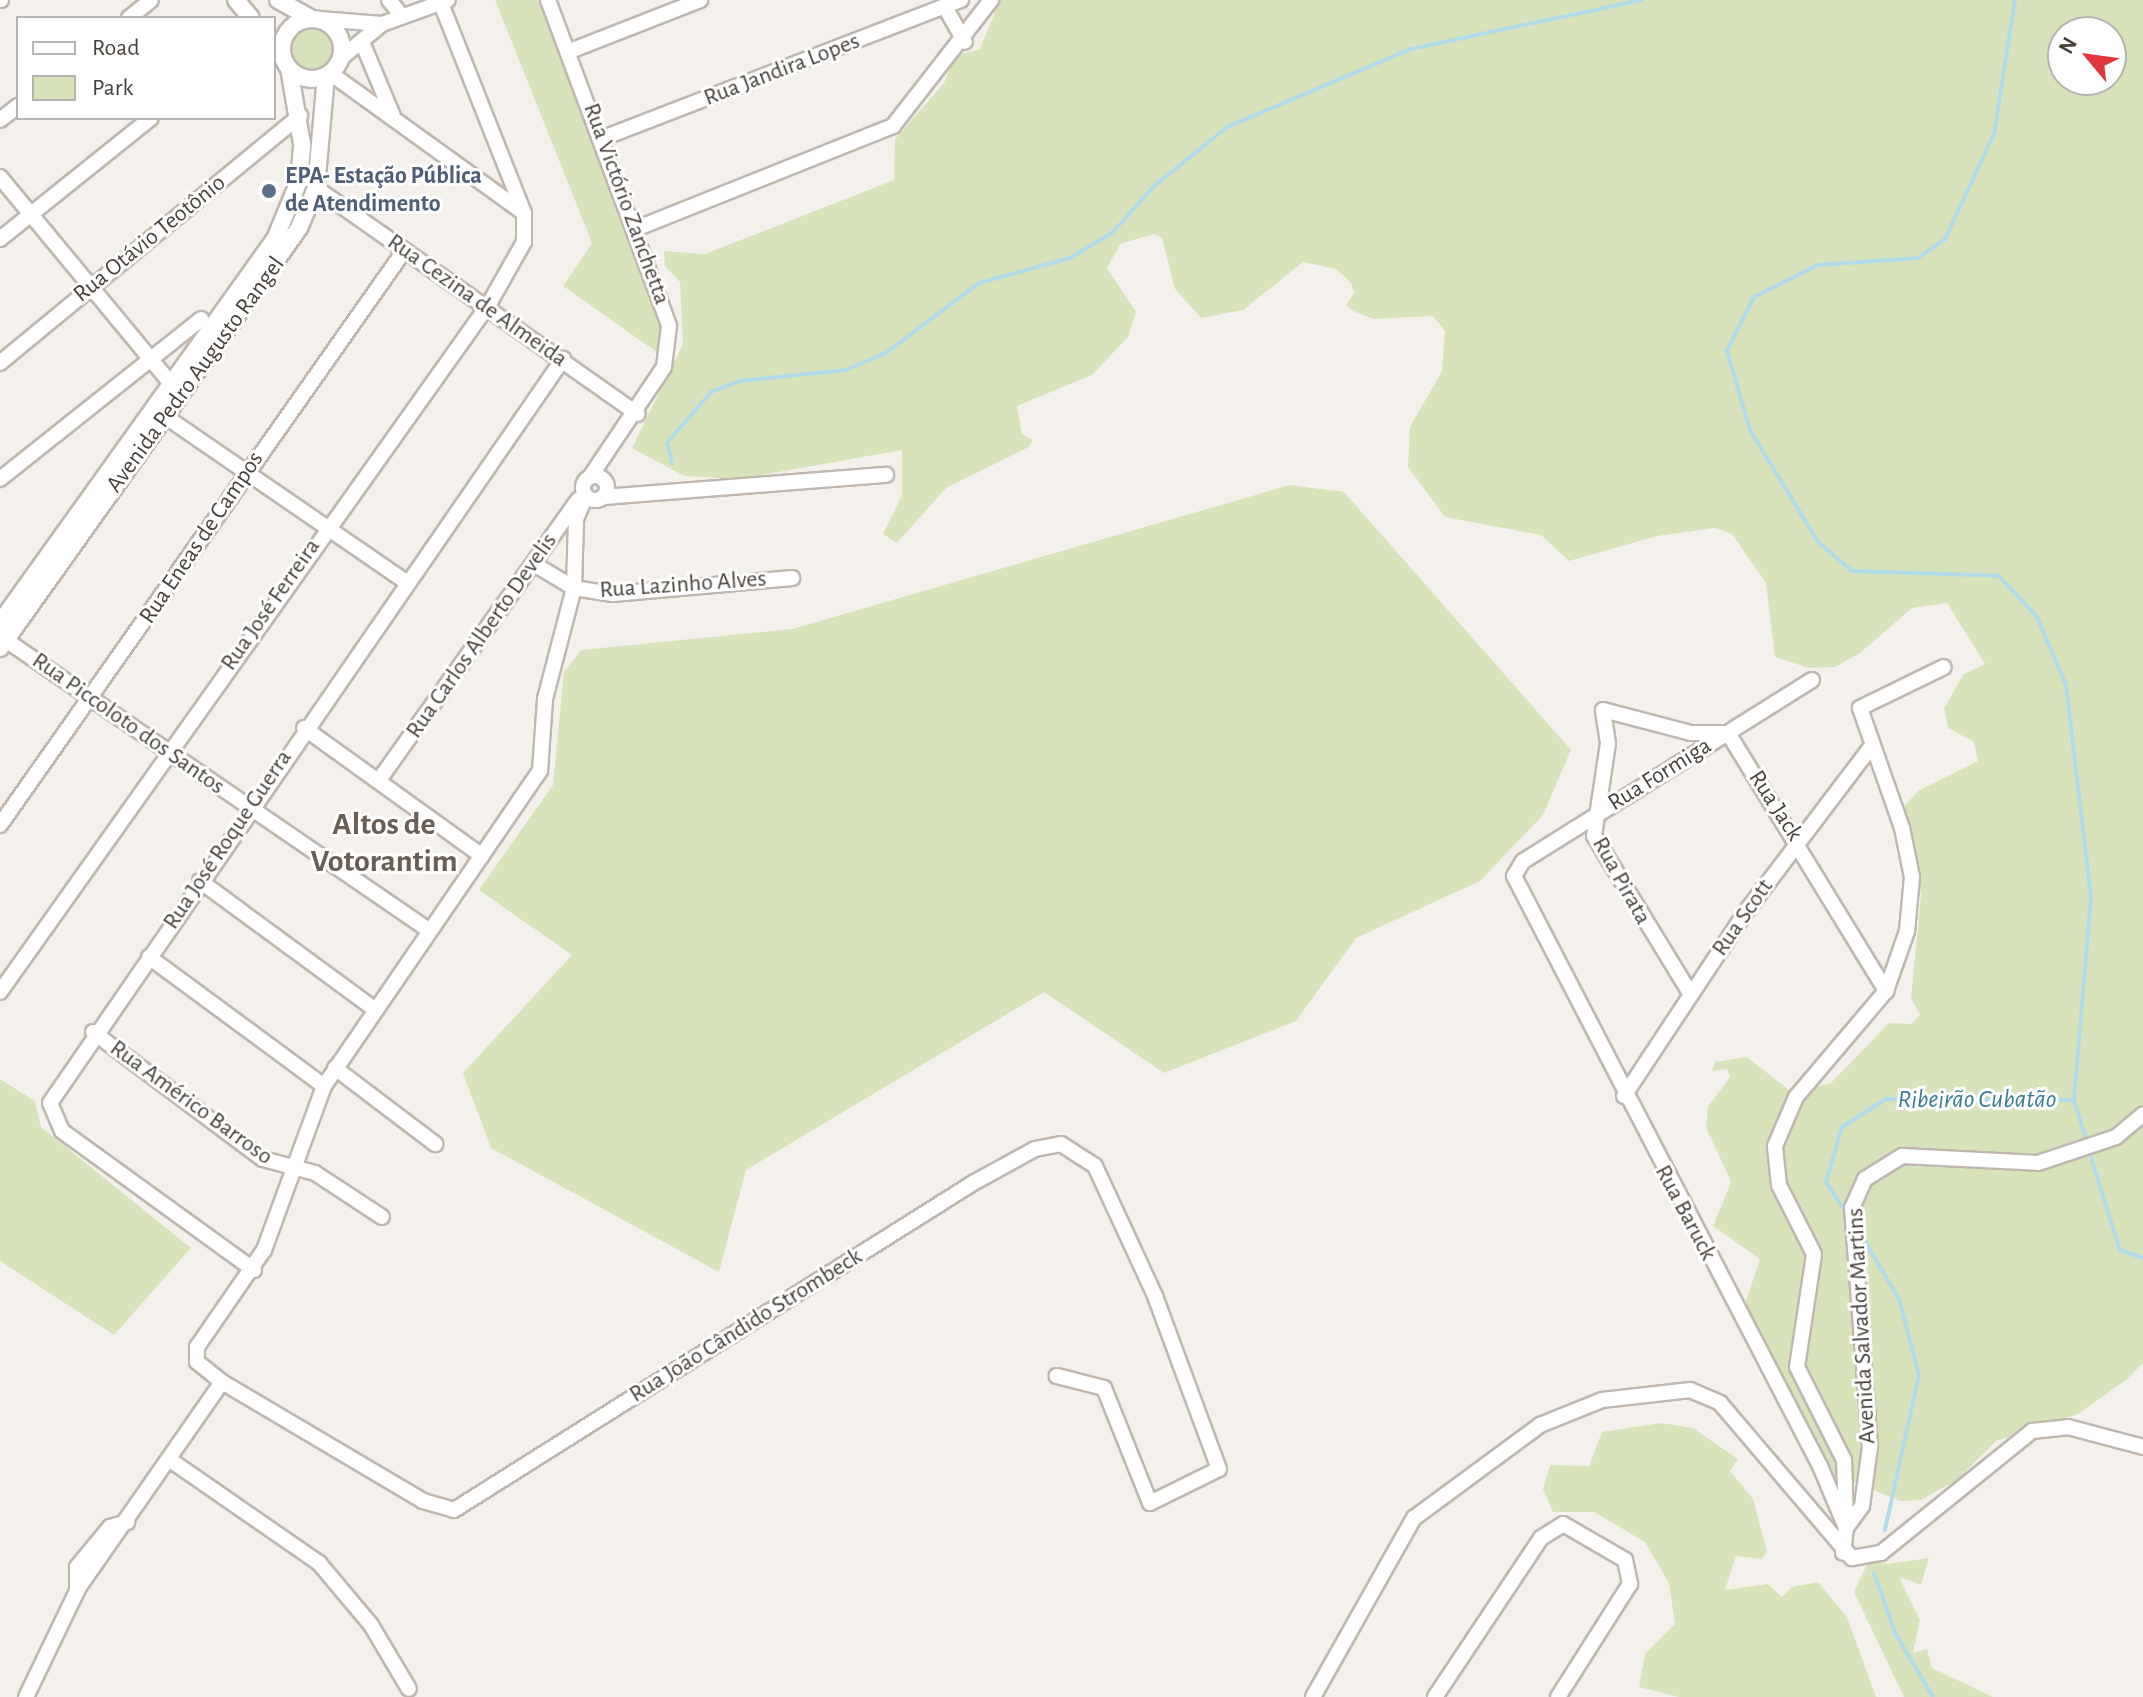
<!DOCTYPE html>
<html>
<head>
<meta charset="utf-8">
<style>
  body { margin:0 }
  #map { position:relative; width:2143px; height:1697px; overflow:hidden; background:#f4f1ed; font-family:"Alegreya Sans",sans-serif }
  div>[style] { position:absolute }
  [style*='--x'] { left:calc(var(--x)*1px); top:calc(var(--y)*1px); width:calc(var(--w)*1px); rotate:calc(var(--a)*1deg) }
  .green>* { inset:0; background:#d8e3bb }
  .round { border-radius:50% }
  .stream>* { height:4px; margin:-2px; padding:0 2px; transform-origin:2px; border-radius:2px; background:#b1dce9 }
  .roads { filter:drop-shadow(2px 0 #bfb7b0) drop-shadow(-2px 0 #bfb7b0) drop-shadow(0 2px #bfb7b0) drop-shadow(0 -2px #bfb7b0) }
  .minor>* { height:14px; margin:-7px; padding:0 7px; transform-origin:7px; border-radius:7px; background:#fff }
  .minor>.ring { margin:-7px; padding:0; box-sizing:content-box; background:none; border:14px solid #fff; border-radius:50% }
  .tertiary>* { height:16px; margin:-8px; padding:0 8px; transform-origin:8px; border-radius:8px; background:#fff }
  .tertiary>.ring { margin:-8px; padding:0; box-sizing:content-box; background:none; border:16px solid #fff; border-radius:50% }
  .dots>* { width:22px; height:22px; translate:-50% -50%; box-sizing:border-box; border:4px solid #fff; border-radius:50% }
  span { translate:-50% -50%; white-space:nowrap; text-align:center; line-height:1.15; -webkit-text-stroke:6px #fff; paint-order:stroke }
  .street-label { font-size:24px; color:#48413b }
  .service-label { font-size:24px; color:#4e5e75; font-weight:700 }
  .left { translate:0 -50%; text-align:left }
  .water-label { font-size:26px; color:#387c92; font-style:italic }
  .district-label { font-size:32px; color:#6a5d53; font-weight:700 }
  .legend { position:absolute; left:16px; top:16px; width:260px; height:104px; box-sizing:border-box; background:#fff; border:2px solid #b6b3b1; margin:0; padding:10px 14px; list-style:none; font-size:24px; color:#48413b }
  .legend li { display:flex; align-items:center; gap:16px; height:40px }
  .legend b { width:40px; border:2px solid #b6b3b1 }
  .north { position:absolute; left:2047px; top:16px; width:80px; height:80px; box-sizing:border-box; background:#fff; border:2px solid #b6b3b1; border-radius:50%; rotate:299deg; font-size:22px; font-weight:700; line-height:32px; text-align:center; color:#48413b }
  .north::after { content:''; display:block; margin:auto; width:28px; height:36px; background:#e1373c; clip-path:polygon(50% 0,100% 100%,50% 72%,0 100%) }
</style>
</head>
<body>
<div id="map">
  <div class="green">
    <div style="clip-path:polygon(495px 0,538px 0,663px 317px,661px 355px,563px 286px,592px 243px)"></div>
    <div style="clip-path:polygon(evenodd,1000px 0,2143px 0,2143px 1363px,2126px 1380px,2078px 1414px,1996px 1441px,1957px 1480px,1921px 1500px,1900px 1501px,1847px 1479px,1830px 1483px,1748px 1323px,1745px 1304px,1760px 1259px,1713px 1226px,1731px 1182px,1706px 1127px,1708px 1107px,1730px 1077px,1727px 1069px,1712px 1071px,1715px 1062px,1747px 1057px,1789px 1090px,1830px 1084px,1889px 1023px,1911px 1024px,1920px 1015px,1911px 998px,1921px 895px,1904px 807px,1918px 791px,1978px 761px,1974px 742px,1948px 728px,1944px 708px,1964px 674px,1985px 664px,1947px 603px,1912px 608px,1860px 653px,1835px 667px,1809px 668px,1775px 657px,1766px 583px,1732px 534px,1715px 528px,1657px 536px,1569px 561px,1541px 535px,1445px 517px,1408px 467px,1410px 427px,1442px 371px,1445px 331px,1433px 316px,1373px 319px,1353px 311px,1346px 305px,1354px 293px,1351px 283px,1336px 269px,1303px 262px,1243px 310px,1201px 318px,1175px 289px,1162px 238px,1154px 234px,1120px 244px,1107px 268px,1136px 312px,1128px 337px,1092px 375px,1017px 406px,1022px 434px,1033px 440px,1029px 447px,946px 488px,897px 543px,883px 534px,902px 495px,902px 450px,739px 479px,684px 476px,632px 448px,683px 344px,680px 282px,665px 266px,664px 251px,705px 254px,894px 180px,895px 139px,944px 83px,955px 56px,980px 49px,1000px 0,2063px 32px,2111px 32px,2111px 80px,2063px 80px,2063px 32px)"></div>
    <div class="round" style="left:288px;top:26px;width:46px;height:46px"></div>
    <div style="clip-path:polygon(1290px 485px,1344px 492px,1571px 750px,1543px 815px,1480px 881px,1356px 938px,1296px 1021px,1164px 1073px,1044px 992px,746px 1170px,719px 1272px,491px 1148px,463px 1073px,572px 955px,479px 890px,553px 785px,564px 672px,581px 650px,792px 629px)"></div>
    <div style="clip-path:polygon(0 1079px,35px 1101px,41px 1127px,191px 1248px,114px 1335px,0 1261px)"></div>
    <div style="clip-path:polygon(1661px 1423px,1693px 1428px,1738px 1459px,1730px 1471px,1753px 1499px,1767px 1551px,1762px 1559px,1736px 1556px,1725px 1590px,1768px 1584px,1782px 1597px,1792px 1587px,1818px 1582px,1847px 1617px,1876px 1697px,1679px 1697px,1639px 1687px,1645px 1654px,1675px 1624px,1669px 1583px,1645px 1542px,1594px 1512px,1553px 1512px,1543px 1489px,1550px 1465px,1589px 1466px,1602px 1432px)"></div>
    <div style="clip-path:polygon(1870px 1558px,1888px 1564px,1929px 1558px,1921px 1585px,1899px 1577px,1920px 1620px,1913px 1653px,1927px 1649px,1932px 1668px,1993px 1697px,1904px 1697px,1854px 1592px)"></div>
  </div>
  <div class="stream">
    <div style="--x:2015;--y:0;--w:136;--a:98.9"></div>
    <div style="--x:1994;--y:134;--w:116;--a:115"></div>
    <div style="--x:1945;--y:239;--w:33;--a:145"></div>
    <div style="--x:1918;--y:258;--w:100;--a:176"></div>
    <div style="--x:1818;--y:265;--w:72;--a:153.4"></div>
    <div style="--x:1754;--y:297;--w:60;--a:116.6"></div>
    <div style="--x:1727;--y:351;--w:82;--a:73.8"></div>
    <div style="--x:1750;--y:430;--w:131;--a:58.7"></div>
    <div style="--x:1818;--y:542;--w:45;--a:40.5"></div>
    <div style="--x:1852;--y:571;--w:147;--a:1.9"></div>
    <div style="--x:1999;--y:576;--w:56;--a:47.2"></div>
    <div style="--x:2037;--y:617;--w:74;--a:66.9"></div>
    <div style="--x:2066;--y:685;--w:213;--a:83.3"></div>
    <div style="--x:2091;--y:897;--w:204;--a:94.8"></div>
    <div style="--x:672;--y:463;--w:21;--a:-104"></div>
    <div style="--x:667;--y:443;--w:67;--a:-49.2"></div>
    <div style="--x:711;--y:392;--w:30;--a:-21"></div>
    <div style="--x:739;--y:381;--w:108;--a:-5.9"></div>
    <div style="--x:846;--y:370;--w:43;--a:-23"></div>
    <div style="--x:886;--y:353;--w:116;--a:-37"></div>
    <div style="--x:979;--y:283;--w:94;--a:-15.4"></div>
    <div style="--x:1070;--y:258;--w:49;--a:-30.8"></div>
    <div style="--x:1112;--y:233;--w:63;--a:-48.2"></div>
    <div style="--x:1154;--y:186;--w:94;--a:-38.9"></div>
    <div style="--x:1227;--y:127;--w:200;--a:-23"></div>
    <div style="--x:1411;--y:49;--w:236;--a:-12"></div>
    <div style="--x:2091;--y:1158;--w:96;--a:72.5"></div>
    <div style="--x:2120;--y:1250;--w:24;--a:19"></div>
    <div style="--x:1843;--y:1208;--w:31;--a:-123"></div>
    <div style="--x:1826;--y:1182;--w:57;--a:-73.8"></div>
    <div style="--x:1842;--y:1127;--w:52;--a:-32.5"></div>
    <div style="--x:1886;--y:1099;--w:188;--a:0.3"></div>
    <div style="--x:2074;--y:1100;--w:39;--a:73"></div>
    <div style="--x:1863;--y:1238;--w:71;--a:59.5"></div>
    <div style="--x:1899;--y:1299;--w:79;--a:75.3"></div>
    <div style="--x:1919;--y:1375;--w:159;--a:102.4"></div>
    <div style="--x:1874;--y:1573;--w:64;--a:70.7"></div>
    <div style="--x:1895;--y:1633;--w:74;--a:59.3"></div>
  </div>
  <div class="roads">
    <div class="minor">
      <div style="--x:0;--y:0;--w:1;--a:0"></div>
      <div style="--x:389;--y:0;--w:19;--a:51"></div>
      <div style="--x:548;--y:0;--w:348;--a:69.6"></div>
      <div style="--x:669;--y:326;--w:41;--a:97"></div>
      <div style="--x:664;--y:367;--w:133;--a:123.9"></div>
      <div style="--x:945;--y:7;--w:40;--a:60.3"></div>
      <div style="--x:129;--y:18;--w:28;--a:-39"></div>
      <div style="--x:320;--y:19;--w:62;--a:4.6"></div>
      <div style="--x:362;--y:42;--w:80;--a:67.3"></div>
      <div style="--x:570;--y:51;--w:140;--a:-21.4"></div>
      <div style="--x:341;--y:58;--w:53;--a:-39.7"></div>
      <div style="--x:382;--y:24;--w:70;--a:-20"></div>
      <div style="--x:330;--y:73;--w:238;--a:35.8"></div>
      <div style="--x:0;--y:120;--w:23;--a:-38"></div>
      <div style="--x:603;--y:138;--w:384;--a:-21.1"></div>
      <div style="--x:0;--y:177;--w:270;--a:50.4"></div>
      <div style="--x:316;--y:188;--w:393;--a:35.1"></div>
      <div style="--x:638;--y:228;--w:275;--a:-21.8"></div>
      <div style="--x:893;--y:126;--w:160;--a:-52.1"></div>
      <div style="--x:0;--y:239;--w:193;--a:-38.7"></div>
      <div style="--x:0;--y:363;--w:389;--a:-39.5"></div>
      <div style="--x:166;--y:417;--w:291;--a:34.5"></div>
      <div class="ring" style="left:583px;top:476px;width:10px;height:10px"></div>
      <div style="--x:0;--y:479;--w:257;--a:-38.5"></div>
      <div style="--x:604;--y:497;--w:283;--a:-4.5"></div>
      <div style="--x:534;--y:564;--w:47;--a:31"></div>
      <div style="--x:574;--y:588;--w:39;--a:9"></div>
      <div style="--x:613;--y:594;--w:180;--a:-5.1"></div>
      <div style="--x:0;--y:636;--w:521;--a:34.45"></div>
      <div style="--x:1812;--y:680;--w:341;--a:147.9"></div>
      <div style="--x:1523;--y:861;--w:17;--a:121"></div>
      <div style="--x:1514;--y:876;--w:665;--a:62.59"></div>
      <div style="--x:1820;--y:1466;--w:67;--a:67.2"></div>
      <div style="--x:1846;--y:1528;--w:25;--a:97"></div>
      <div style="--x:304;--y:728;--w:219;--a:35.7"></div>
      <div style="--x:379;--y:780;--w:344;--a:-54.6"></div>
      <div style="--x:0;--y:825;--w:702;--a:-54.86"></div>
      <div style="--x:200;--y:881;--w:216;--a:36.3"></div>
      <div style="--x:149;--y:957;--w:217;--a:36.4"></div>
      <div style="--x:0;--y:992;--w:844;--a:-54.6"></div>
      <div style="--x:489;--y:304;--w:71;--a:-60.6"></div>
      <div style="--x:524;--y:242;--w:29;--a:-90"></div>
      <div style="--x:524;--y:213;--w:226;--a:-111.6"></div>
      <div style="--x:1690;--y:993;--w:184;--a:-121.4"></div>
      <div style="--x:1594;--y:836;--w:94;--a:-81.4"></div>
      <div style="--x:1608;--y:743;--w:33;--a:-99"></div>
      <div style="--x:1603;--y:710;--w:91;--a:14.6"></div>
      <div style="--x:1691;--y:733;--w:37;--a:0"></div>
      <div style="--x:1728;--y:733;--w:303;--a:58.5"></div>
      <div style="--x:93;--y:1032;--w:212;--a:36.8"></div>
      <div style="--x:263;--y:1159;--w:54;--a:15.1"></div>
      <div style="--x:315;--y:1173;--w:80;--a:33.3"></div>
      <div style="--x:335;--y:1068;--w:126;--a:37.2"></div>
      <div style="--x:1624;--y:1096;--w:224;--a:-56.5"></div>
      <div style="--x:1748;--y:909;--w:203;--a:-52.8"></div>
      <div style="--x:254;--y:1270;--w:237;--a:-144.1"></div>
      <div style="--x:62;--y:1131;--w:30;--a:-113"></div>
      <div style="--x:50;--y:1103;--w:904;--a:-55.41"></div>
      <div style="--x:222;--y:1382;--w:32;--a:-141"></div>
      <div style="--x:197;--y:1362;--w:15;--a:-90"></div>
      <div style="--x:197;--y:1347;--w:118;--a:-55.4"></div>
      <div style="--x:264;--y:1250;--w:175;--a:-69.9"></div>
      <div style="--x:324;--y:1086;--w:382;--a:-55.6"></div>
      <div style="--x:540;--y:771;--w:72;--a:-86"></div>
      <div style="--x:545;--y:699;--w:115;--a:-75.4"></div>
      <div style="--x:574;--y:588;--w:69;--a:-88.3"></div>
      <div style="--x:576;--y:519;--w:25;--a:-67"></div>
      <div style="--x:173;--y:1462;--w:178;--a:34.7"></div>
      <div style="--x:319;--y:1563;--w:81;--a:50"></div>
      <div style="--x:371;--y:1625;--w:74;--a:59.3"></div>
      <div style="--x:1846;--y:1523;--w:63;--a:-91.8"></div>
      <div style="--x:1844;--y:1460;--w:104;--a:-116.8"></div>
      <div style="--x:1797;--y:1367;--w:114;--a:-81.4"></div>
      <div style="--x:1814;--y:1254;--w:77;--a:-116.9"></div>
      <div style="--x:1779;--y:1185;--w:39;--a:-96"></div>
      <div style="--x:1775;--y:1146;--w:53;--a:-66.8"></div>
      <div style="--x:1796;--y:1097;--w:139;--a:-49.7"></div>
      <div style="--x:1886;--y:991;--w:64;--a:-70.7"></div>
      <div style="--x:1907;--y:931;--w:54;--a:-84.7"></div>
      <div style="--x:1912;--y:877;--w:50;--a:-101.5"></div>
      <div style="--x:1902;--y:828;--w:127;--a:-109.3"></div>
      <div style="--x:1860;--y:708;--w:93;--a:-26"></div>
      <div style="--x:1846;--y:1528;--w:27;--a:-54"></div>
      <div style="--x:1862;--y:1506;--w:60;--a:-82.3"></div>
      <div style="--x:1870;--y:1447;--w:240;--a:-94.3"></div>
      <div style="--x:1852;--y:1208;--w:32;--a:-66"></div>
      <div style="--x:1865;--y:1179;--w:44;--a:-31.9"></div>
      <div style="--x:1902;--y:1156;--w:136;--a:2.9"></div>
      <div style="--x:2038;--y:1163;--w:82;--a:-18.4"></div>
      <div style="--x:2116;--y:1137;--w:35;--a:-40"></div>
      <div style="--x:77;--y:1591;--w:24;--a:-90"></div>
      <div style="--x:77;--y:1567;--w:52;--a:-50.5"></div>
      <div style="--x:110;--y:1527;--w:18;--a:-16"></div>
      <div style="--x:26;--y:1697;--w:122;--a:-64.3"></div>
      <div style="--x:79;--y:1587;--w:250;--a:-55.1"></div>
      <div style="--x:222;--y:1382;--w:234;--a:30.6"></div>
      <div style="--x:423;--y:1501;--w:32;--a:16"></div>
      <div style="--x:454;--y:1510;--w:613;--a:-32.21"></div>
      <div style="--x:973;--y:1183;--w:71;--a:-28.7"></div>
      <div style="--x:1035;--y:1149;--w:26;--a:-11"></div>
      <div style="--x:1061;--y:1144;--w:40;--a:32.9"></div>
      <div style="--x:1095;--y:1166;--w:143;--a:65.2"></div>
      <div style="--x:1155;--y:1296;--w:184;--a:69.7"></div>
      <div style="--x:1219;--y:1469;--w:77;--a:153.8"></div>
      <div style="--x:1150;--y:1503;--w:124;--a:-111.8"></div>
      <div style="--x:1104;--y:1388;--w:49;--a:-165.7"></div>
      <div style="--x:1313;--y:1697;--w:206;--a:-60.6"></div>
      <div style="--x:1414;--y:1518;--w:157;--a:-36.4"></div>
      <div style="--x:1540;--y:1425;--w:67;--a:-22"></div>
      <div style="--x:1602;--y:1400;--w:89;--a:-6.5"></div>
      <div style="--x:1690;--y:1390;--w:33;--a:23"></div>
      <div style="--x:1720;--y:1403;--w:204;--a:49.6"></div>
      <div style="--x:1852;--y:1558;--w:29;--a:-10"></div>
      <div style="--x:1881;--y:1553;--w:194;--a:-38.9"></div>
      <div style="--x:2032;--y:1431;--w:36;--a:-6"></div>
      <div style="--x:2068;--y:1427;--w:78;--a:14.9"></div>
      <div style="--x:1435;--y:1697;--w:191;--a:-56.3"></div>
      <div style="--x:1541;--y:1538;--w:26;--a:-32"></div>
      <div style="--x:1563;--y:1524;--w:72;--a:30.1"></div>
      <div style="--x:1625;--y:1560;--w:25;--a:78"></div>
      <div style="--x:1630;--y:1584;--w:134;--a:122.5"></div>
    </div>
    <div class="tertiary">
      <div style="--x:236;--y:0;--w:23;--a:50"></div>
      <div style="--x:278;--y:0;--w:37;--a:29"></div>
      <div class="ring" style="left:282px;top:19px;width:44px;height:44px"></div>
      <div style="--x:0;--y:623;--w:472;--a:-54.4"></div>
      <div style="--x:275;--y:239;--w:63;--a:-67.5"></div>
      <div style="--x:299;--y:181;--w:37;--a:-85"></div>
      <div style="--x:302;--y:144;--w:77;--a:-99.7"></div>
      <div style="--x:0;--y:648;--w:516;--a:-54.55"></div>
      <div style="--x:299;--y:228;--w:43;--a:-67"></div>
      <div style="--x:316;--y:188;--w:112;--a:-84.9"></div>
    </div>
  </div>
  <div class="dots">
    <div style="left:269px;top:191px;background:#5c6f8a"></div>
  </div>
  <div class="street-label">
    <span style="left:782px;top:70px;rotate:-21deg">Rua Jandira Lopes</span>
    <span style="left:626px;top:204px;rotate:70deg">Rua Victório Zanchetta</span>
    <span style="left:150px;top:239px;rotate:-39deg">Rua Otávio Teotônio</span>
    <span style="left:477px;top:301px;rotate:35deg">Rua Cezina de Almeida</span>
    <span style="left:196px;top:375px;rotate:-54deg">Avenida Pedro Augusto Rangel</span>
    <span style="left:202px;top:538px;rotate:-56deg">Rua Eneas de Campos</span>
    <span style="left:683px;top:585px;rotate:-4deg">Rua Lazinho Alves</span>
    <span style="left:271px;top:605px;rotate:-55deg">Rua José Ferreira</span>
    <span style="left:482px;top:636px;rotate:-55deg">Rua Carlos Alberto Develis</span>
    <span style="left:128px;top:724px;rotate:35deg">Rua Piccoloto dos Santos</span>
    <span style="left:1660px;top:775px;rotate:-32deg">Rua Formiga</span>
    <span style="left:1775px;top:806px;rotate:57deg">Rua Jack</span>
    <span style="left:228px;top:840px;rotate:-56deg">Rua José Roque Guerra</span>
    <span style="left:1621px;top:881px;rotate:61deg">Rua Pirata</span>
    <span style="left:1743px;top:918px;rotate:-55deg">Rua Scott</span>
    <span style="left:191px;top:1103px;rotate:36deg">Rua Américo Barroso</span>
    <span style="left:1685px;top:1213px;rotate:62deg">Rua Baruck</span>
    <span style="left:746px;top:1326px;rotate:-32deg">Rua João Cândido Strombeck</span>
    <span style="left:1862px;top:1326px;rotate:-93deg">Avenida Salvador Martins</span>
  </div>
  <div class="service-label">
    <span class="left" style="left:285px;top:191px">EPA- Estação Pública<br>de Atendimento</span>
  </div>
  <div class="water-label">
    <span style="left:1977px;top:1100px">Ribeirão Cubatão</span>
  </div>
  <div class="district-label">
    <span style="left:384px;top:843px">Altos de<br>Votorantim</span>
  </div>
  <ul class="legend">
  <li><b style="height:10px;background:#fff"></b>Road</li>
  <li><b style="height:22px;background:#d8e3bb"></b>Park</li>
  </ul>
  <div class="north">N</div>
</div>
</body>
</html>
